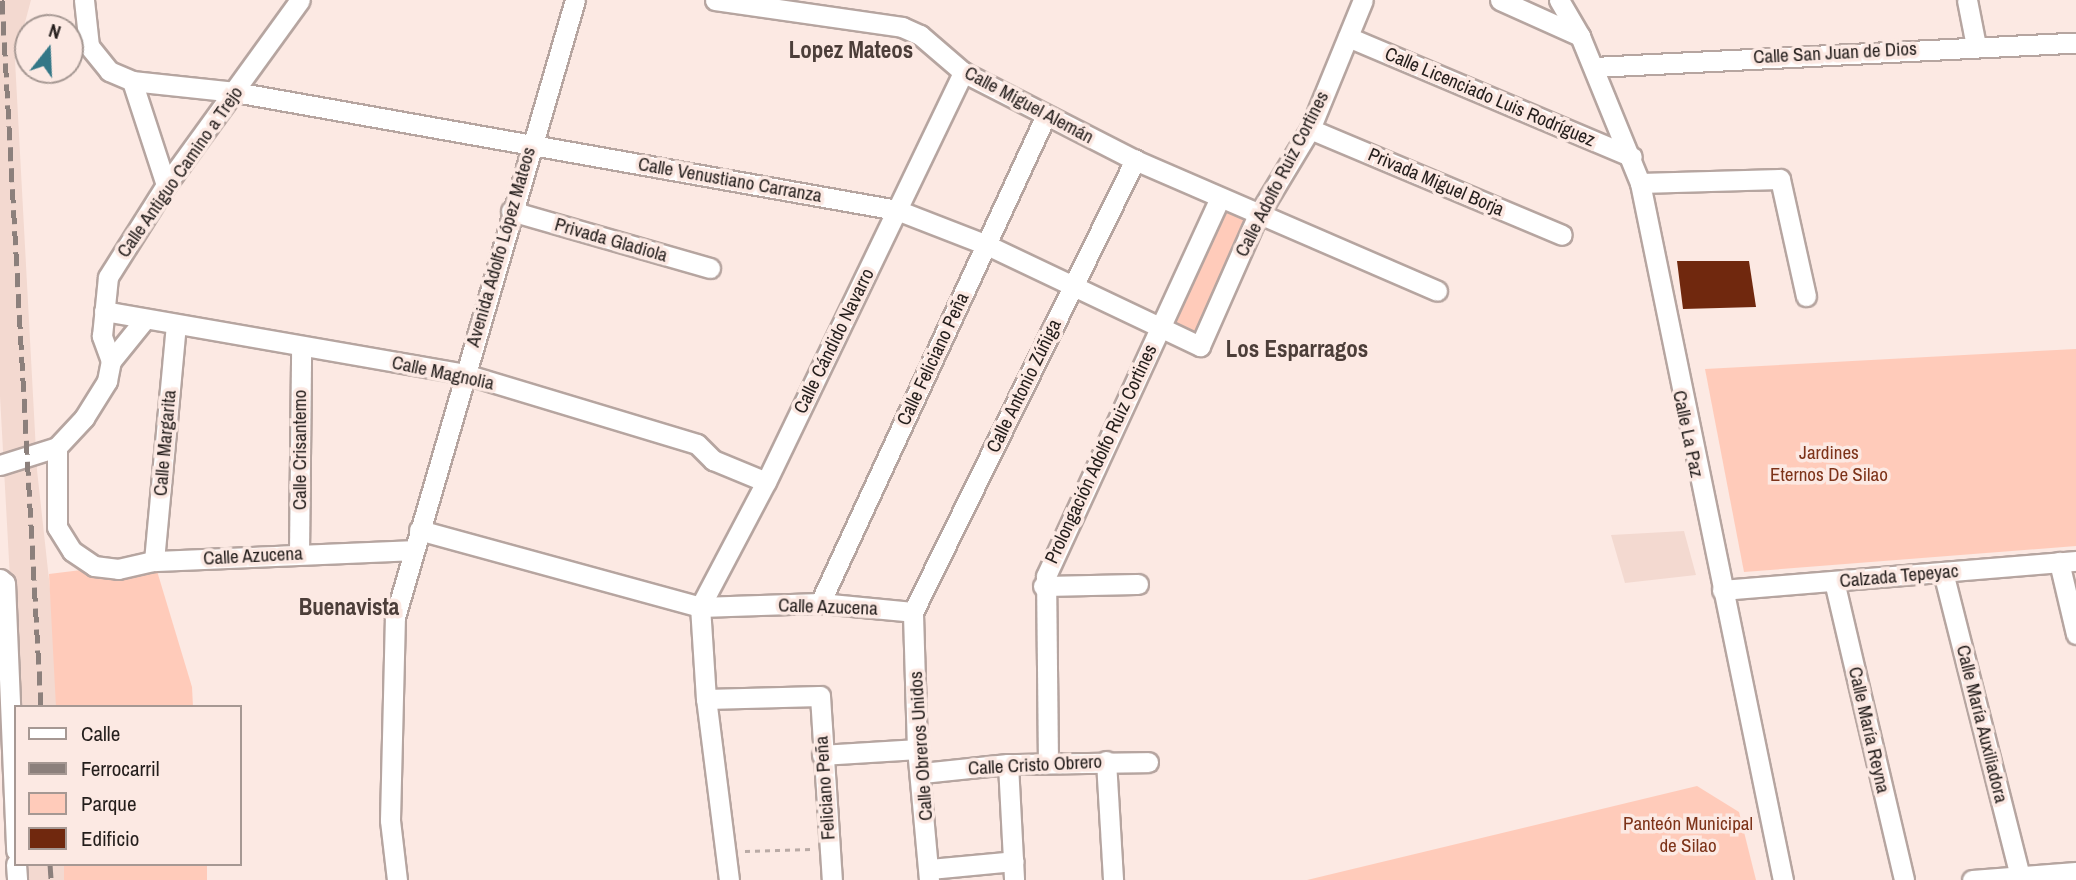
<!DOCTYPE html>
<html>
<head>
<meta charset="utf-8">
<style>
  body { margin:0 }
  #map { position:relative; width:2076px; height:880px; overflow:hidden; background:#fce9e3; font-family:"Archivo Narrow",sans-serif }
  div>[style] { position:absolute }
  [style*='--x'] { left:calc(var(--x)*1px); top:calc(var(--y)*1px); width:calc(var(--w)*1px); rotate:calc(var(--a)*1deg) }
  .built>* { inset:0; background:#f3d9d0; transform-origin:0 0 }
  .green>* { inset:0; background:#ffcbba; transform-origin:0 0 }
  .building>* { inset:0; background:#70280e }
  .path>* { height:2.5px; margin-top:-1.25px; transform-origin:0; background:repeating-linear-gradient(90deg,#b9aaa5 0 5px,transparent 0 10px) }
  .roads { filter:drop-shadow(2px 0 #b6a5a0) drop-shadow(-2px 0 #b6a5a0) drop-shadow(0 2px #b6a5a0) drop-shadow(0 -2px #b6a5a0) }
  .minor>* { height:19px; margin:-9.5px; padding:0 9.5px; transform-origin:9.5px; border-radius:9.5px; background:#fff }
  .rail>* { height:5px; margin-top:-2.5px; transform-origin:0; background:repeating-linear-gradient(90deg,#8c807c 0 14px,transparent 0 21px) }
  span { translate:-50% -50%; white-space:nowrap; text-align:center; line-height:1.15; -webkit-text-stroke:7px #fce9e3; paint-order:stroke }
  .street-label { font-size:19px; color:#241e1c }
  .park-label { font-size:19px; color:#7d3319 }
  .quarter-label { font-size:23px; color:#4c3e39; font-weight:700 }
  .legend { position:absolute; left:14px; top:705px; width:228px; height:161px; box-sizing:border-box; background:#fce9e3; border:2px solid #a69893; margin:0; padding:9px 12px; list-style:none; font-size:21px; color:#241e1c }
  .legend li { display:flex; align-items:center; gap:14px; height:35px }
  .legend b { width:35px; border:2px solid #a69893 }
  .north { position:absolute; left:14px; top:14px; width:70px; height:70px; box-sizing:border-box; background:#fce9e3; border:2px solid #a69893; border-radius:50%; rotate:18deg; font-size:19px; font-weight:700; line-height:28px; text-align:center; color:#241e1c }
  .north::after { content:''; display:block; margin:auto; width:24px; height:32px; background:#337787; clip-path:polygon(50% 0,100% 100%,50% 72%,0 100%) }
</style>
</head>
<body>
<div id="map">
  <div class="built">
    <div style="clip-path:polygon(0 0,31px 0,15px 60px,37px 470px,63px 707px,17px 707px,0 396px)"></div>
    <div style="clip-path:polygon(1684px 531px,1696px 575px,1625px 583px,1611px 535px)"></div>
    <div style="left:25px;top:864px;width:47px;height:16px"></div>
  </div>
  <div class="green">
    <div style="left:1221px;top:209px;width:30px;height:123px;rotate:24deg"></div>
    <div style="clip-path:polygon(2076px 349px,2076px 546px,1744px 572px,1705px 369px)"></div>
    <div style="clip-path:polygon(154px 561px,192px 687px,193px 707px,56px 707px,49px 574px)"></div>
    <div style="clip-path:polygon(1697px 786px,1739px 812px,1756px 880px,1307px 880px)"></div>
    <div style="left:64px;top:864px;width:143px;height:16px"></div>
  </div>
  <div class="building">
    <div style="clip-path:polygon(1677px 261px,1749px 261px,1756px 307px,1683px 309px)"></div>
  </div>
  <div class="path">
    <div style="--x:745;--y:851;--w:66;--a:-1.7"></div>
  </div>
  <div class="roads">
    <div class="minor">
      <div style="--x:84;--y:0;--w:46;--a:83.8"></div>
      <div style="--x:89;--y:46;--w:32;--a:51"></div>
      <div style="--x:109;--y:71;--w:25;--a:23"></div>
      <div style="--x:132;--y:81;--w:104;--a:6.1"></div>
      <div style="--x:235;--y:92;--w:672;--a:10.11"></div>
      <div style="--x:897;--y:210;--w:97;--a:21.3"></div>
      <div style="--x:987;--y:245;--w:236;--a:25.4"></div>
      <div style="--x:1200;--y:346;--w:141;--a:-66.2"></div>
      <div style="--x:1257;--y:217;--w:103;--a:-58.9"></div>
      <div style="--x:1310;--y:129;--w:139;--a:-67.7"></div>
      <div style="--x:715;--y:0;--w:189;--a:8.2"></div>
      <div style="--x:902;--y:27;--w:20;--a:24"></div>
      <div style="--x:920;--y:35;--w:57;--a:40.7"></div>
      <div style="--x:963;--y:72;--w:193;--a:27.1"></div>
      <div style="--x:1135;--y:160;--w:329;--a:23.4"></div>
      <div style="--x:1500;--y:0;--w:88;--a:24.2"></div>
      <div style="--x:1559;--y:0;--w:42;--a:59.7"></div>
      <div style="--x:1580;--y:36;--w:159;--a:67.8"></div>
      <div style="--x:1640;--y:183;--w:712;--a:78.41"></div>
      <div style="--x:1967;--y:0;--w:47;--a:78.9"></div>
      <div style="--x:1348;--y:37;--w:308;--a:22.9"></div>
      <div style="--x:1594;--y:67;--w:483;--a:-2.9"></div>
      <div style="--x:132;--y:81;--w:109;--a:71.9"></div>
      <div style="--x:1310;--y:129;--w:273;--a:22.8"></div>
      <div style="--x:1640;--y:183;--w:140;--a:-1.6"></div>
      <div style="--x:1780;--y:179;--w:120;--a:77.5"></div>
      <div style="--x:511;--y:211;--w:207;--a:16"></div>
      <div style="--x:104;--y:311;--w:366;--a:9.9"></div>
      <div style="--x:465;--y:374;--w:242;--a:16.8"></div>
      <div style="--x:697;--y:444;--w:23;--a:45"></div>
      <div style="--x:713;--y:460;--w:57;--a:22.5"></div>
      <div style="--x:111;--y:361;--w:54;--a:-51"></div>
      <div style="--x:57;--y:447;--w:80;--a:90"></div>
      <div style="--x:57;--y:527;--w:28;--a:58"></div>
      <div style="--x:72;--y:551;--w:27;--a:34"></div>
      <div style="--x:94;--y:566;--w:24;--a:7"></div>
      <div style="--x:118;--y:569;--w:37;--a:-13"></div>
      <div style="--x:154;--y:561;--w:259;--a:-2.4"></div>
      <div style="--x:0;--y:465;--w:60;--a:-17.5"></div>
      <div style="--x:57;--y:447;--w:40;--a:-47"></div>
      <div style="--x:84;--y:418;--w:44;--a:-58.1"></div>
      <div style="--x:107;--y:381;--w:20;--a:-79"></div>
      <div style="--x:111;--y:361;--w:27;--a:-110"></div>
      <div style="--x:102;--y:336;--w:59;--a:-84.2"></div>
      <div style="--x:108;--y:277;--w:109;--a:-57.8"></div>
      <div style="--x:166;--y:185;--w:228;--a:-54.1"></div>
      <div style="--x:419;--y:530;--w:291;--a:15.3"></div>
      <div style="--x:700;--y:607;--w:120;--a:-1.9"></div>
      <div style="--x:820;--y:603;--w:93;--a:5.5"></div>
      <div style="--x:299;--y:553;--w:206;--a:-89.4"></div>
      <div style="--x:154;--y:561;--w:237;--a:-84.7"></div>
      <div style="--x:2059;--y:562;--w:74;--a:76.7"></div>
      <div style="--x:1943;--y:572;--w:318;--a:75.8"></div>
      <div style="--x:0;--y:579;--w:6;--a:39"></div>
      <div style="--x:5;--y:583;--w:268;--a:87.6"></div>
      <div style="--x:1834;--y:581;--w:307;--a:76.8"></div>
      <div style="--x:1043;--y:586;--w:95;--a:-1.2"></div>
      <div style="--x:1722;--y:590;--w:355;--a:-4.7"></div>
      <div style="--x:820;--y:603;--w:538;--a:-65.15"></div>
      <div style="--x:706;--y:699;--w:114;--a:-1.5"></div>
      <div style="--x:820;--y:696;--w:184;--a:86.3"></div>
      <div style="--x:822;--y:755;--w:95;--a:-3.6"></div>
      <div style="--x:1106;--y:761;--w:119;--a:86.6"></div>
      <div style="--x:1048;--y:763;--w:187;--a:-90.6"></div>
      <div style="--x:1046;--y:576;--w:414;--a:-65.3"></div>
      <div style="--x:1008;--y:764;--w:116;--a:87"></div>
      <div style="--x:922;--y:773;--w:86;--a:-6"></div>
      <div style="--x:1008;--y:764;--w:140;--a:-0.8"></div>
      <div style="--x:16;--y:864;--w:16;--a:86"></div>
      <div style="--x:930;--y:869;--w:84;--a:-5.4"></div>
      <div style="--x:397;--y:880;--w:60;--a:-96.7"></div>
      <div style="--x:390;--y:820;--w:203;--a:-88.6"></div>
      <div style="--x:395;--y:617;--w:643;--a:-73.74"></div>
      <div style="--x:729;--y:880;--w:182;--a:-97.2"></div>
      <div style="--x:706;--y:699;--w:92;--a:-93.7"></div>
      <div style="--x:700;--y:607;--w:141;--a:-62.2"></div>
      <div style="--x:766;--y:482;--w:455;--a:-64.3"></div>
      <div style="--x:929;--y:880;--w:132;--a:-95.2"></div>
      <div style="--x:917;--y:749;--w:137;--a:-91.7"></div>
      <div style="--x:913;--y:612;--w:504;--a:-63.84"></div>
      <div style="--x:1972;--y:880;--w:104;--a:-4.4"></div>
    </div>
  </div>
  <div class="rail">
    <div style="--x:2;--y:0;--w:708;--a:86.84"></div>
    <div style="--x:50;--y:864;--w:16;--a:86"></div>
  </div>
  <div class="street-label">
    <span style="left:1835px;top:53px;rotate:-3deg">Calle San Juan de Dios</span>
    <span style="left:1490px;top:97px;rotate:23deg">Calle Licenciado Luis Rodríguez</span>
    <span style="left:1029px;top:105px;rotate:28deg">Calle Miguel Alemán</span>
    <span style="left:180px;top:172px;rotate:-55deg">Calle Antiguo Camino a Trejo</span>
    <span style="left:1282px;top:174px;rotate:-63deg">Calle Adolfo Ruiz Cortines</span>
    <span style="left:730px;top:180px;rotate:10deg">Calle Venustiano Carranza</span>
    <span style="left:1436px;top:182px;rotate:23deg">Privada Miguel Borja</span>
    <span style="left:611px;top:240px;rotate:16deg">Privada Gladiola</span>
    <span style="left:501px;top:247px;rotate:-74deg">Avenida Adolfo López Mateos</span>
    <span style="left:834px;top:341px;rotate:-64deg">Calle Cándido Navarro</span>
    <span style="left:933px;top:359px;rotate:-65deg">Calle Feliciano Peña</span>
    <span style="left:443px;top:373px;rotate:12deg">Calle Magnolia</span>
    <span style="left:1024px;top:386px;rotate:-64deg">Calle Antonio Zúñiga</span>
    <span style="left:1688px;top:434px;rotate:78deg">Calle La Paz</span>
    <span style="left:165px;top:443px;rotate:-85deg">Calle Margarita</span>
    <span style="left:300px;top:450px;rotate:-90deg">Calle Crisantemo</span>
    <span style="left:1101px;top:454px;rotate:-65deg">Prolongación Adolfo Ruiz Cortines</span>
    <span style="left:253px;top:556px;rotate:-3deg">Calle Azucena</span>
    <span style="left:1899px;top:576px;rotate:-5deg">Calzada Tepeyac</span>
    <span style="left:828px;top:607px;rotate:2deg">Calle Azucena</span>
    <span style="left:1982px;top:724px;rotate:76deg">Calle María Auxiliadora</span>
    <span style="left:1869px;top:730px;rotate:77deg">Calle María Reyna</span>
    <span style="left:921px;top:746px;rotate:-94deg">Calle Obreros Unidos</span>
    <span style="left:1035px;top:765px;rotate:-3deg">Calle Cristo Obrero</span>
    <span style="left:825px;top:788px;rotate:-94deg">Feliciano Peña</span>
  </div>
  <div class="park-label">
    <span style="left:1829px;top:464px">Jardines<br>Eternos De Silao</span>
    <span style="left:1688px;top:835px">Panteón Municipal<br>de Silao</span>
  </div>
  <div class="quarter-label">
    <span style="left:851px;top:50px">Lopez Mateos</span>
    <span style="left:1297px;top:349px">Los Esparragos</span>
    <span style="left:349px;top:607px">Buenavista</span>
  </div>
  <ul class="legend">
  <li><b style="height:9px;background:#fff"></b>Calle</li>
  <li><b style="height:9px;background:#8c807c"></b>Ferrocarril</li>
  <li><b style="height:19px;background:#ffcbba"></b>Parque</li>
  <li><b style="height:19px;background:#70280e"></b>Edificio</li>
  </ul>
  <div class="north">N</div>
</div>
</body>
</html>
